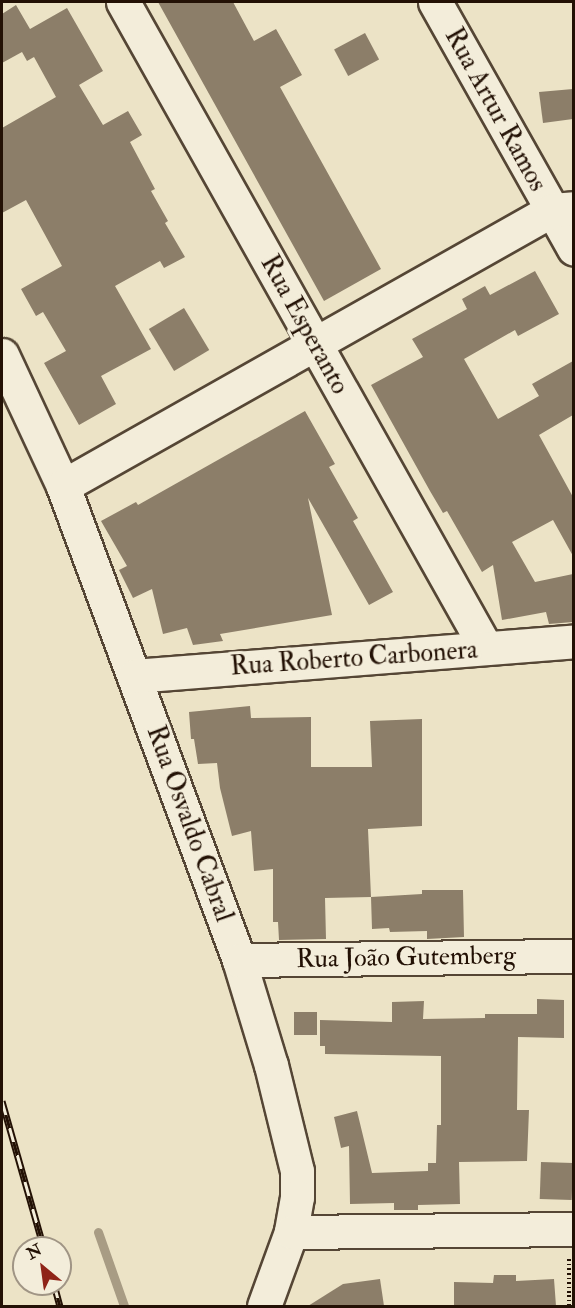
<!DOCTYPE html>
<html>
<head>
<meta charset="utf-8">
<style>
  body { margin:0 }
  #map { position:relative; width:575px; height:1308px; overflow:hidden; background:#ece3c6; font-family:"IM FELL Double Pica",serif }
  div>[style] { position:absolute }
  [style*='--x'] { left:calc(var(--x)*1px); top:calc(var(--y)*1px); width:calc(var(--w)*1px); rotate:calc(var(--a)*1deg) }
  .stream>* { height:9px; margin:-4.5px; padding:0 4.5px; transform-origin:4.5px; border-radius:4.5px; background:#a89c84 }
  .building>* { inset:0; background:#8c7e69; transform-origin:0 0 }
  .path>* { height:4px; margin-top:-2px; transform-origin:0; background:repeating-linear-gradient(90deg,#231105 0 1.5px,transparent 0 4.5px) }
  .roads { filter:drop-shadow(2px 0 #554635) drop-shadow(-2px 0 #554635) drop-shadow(0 2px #554635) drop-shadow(0 -2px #554635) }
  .minor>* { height:33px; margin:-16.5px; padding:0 16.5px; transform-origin:16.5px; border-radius:16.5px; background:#f3edda }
  .rail>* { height:7px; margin-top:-3.5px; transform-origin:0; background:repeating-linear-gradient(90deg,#f3edda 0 14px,#231105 0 28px); box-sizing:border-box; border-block:2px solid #231105 }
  span { translate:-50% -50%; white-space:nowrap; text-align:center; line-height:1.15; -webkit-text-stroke:6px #f3edda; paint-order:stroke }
  .street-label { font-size:26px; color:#231105 }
  .frame { position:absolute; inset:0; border:3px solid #231105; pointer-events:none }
  .north { position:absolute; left:12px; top:1236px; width:60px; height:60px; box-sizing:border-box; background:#f3edda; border:2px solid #a09585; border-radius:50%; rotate:331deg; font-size:16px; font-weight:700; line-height:24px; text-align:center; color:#231105 }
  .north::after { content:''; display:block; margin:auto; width:21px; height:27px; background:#8f2418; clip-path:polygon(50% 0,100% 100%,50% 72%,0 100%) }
</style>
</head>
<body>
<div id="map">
  <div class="stream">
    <div style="--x:98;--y:1232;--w:78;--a:70.6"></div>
  </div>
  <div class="building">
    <div style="clip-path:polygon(158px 2px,233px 2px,254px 41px,276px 29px,302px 75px,280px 87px,381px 269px,324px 301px)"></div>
    <div style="clip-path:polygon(16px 5px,30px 29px,67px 8px,103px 71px,79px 85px,103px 125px,128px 111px,142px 135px,130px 142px,155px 189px,151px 191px,168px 221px,165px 223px,185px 257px,164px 268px,160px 261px,115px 286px,151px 349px,101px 376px,116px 404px,79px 425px,44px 363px,66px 351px,43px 312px,36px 316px,21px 289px,62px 266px,26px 200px,2px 213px,2px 128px,56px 97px,34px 57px,27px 61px,22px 52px,2px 63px,2px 14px)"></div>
    <div style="left:365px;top:33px;width:30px;height:35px;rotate:62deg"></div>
    <div style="clip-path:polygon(573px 89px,573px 119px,543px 123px,539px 92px)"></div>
    <div style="clip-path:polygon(535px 271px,559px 314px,518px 336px,515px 330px,464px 359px,498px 419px,539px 396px,532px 384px,573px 361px,573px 415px,539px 435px,573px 497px,573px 556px,553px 520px,512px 542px,535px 582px,573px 574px,573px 622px,549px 624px,546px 612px,502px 620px,493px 565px,482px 572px,447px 511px,443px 513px,430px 491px,371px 385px,423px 357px,412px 339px,467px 309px,462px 299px,485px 286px,490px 295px)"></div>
    <div style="left:184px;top:308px;width:49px;height:41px;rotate:59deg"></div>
    <div style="clip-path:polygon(305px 411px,335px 464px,329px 467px,358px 518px,353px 521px,393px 592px,369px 605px,308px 498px,332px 615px,220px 634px,223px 641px,193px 645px,187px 628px,163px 634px,152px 589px,133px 598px,119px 570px,127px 566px,101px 521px,136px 502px,138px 505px)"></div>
    <div style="clip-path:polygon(250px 706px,251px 718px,311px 717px,311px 767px,372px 767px,370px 721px,422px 719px,422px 826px,368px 829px,371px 897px,325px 898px,326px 939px,279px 940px,278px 922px,273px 922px,273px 869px,254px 871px,251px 831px,232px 836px,220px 788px,217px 763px,198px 764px,194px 739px,191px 739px,189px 712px)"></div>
    <div style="clip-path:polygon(422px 890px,463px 890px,464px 937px,427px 939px,427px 931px,390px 932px,389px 928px,372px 929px,371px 897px,422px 894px)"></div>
    <div style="clip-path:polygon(537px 999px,564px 1000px,564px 1038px,518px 1037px,517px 1110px,529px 1110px,527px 1161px,459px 1162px,460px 1204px,418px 1205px,418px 1210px,394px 1210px,394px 1203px,350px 1204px,349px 1146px,341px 1148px,334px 1117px,357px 1111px,372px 1173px,428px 1171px,428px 1163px,436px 1163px,437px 1125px,441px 1125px,441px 1056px,325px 1054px,325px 1046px,320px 1046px,320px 1020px,392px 1022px,392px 1002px,424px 1001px,423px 1019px,485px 1018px,485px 1014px,537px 1014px)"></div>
    <div style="left:294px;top:1012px;width:23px;height:23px"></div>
    <div style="left:541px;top:1162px;width:32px;height:37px;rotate:2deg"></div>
    <div style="clip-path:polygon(494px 1275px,516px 1275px,516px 1281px,554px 1279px,556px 1306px,454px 1306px,454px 1282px,493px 1283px)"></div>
    <div style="clip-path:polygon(380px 1279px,384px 1306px,308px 1306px,343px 1284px)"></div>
  </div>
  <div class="path">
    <div style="--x:569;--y:1306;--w:47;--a:-90"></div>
  </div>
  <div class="roads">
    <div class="minor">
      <div style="--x:123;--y:2;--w:741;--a:60.67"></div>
      <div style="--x:435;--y:2;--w:283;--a:60.6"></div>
      <div style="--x:2;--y:355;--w:145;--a:65"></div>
      <div style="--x:63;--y:486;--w:506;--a:69.63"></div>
      <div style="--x:239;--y:960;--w:110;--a:73.1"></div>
      <div style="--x:271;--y:1065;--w:109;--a:76.2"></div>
      <div style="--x:297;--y:1171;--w:26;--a:90"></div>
      <div style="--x:297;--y:1197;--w:36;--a:100"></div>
      <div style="--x:291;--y:1232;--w:79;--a:110"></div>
      <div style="--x:63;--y:486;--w:562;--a:-29.44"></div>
      <div style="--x:552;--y:210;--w:22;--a:-5"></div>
      <div style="--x:134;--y:676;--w:441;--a:-4.5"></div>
      <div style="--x:239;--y:960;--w:335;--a:-0.7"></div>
      <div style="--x:291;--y:1232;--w:283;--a:-0.6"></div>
    </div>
  </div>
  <div class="rail">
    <div style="--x:2;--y:1101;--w:153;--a:74.1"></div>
    <div style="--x:54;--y:1284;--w:23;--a:75"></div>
  </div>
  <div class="street-label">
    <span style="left:495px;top:110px;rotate:61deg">Rua Artur Ramos</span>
    <span style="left:304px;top:325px;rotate:61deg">Rua Esperanto</span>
    <span style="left:354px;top:659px;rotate:-4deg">Rua Roberto Carbonera</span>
    <span style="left:189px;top:824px;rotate:70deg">Rua Osvaldo Cabral</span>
    <span style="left:406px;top:958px;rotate:-1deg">Rua João Gutemberg</span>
  </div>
  <div class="frame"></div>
  <div class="north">N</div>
</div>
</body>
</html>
